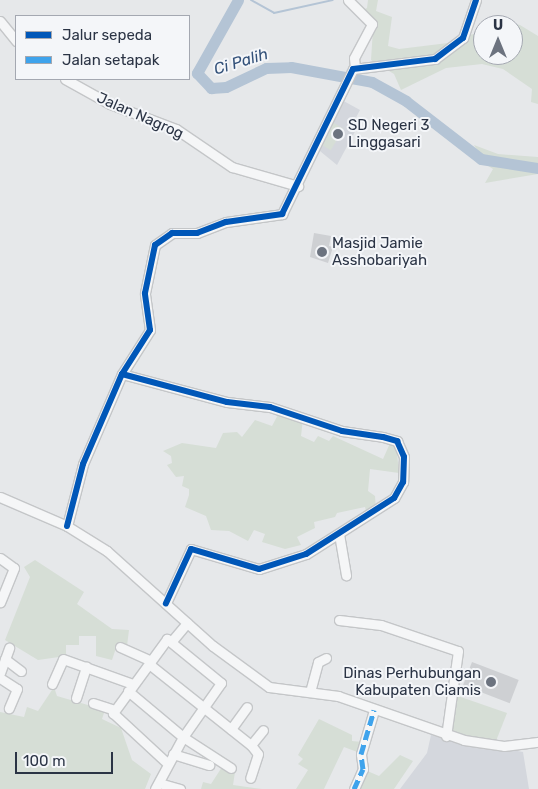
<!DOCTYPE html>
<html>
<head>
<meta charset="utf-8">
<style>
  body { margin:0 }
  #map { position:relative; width:538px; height:789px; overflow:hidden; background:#e6e8ea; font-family:Rubik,sans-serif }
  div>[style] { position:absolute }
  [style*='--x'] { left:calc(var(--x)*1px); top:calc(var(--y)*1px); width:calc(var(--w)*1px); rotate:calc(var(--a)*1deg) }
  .built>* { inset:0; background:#d4d7dd }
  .green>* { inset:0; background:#d6ded6; transform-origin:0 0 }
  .stream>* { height:2px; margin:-1px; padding:0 1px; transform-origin:1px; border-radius:1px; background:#b4c4d5 }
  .river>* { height:11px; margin:-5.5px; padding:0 5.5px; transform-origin:5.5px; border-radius:5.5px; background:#b4c4d5 }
  .building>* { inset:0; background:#ced0d3; transform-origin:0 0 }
  .roads { filter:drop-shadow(1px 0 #c4c6c8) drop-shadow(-1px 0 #c4c6c8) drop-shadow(0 1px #c4c6c8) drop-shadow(0 -1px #c4c6c8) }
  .minor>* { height:9px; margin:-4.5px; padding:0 4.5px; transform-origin:4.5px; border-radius:4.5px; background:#f5f6f7 }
  .quiet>* { height:5px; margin-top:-2.5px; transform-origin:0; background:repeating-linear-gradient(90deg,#3ea3ec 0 10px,transparent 0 15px) }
  .cycleway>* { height:6px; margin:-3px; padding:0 3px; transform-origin:3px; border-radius:3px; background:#0057b8 }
  .dots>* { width:14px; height:14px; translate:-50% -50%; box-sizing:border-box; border:2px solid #f4f6f9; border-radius:50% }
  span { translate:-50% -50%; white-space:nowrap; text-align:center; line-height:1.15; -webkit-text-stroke:4px #f4f6f9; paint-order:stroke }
  .street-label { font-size:15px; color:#2b3445 }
  .poi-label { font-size:15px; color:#2b3445 }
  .left { translate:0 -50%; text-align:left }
  .right { translate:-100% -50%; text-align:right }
  .water-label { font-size:16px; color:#34527a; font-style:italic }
  .legend { position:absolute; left:15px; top:15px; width:175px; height:65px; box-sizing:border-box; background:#f4f6f9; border:1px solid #a4a8b1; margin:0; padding:6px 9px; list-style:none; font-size:15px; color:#2b3445 }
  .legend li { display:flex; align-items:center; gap:10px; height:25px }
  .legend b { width:25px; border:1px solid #a4a8b1 }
  .north { position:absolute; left:473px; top:15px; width:50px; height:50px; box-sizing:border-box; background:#f4f6f9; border:1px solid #a4a8b1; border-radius:50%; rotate:0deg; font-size:14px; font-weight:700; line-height:20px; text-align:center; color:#2b3445 }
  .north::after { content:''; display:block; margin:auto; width:18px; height:22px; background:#6c737f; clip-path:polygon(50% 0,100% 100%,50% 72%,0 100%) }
  .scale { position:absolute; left:15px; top:752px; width:98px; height:22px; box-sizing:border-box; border:2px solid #2b3445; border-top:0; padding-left:6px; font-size:15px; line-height:18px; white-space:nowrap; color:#2b3445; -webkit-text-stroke:4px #f4f6f9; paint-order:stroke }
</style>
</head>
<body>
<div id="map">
  <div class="built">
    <div style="clip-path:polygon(340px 99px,360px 110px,353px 123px,358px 126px,337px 165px,315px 147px)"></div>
    <div style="clip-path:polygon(431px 735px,523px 752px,529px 789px,400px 789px,427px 753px)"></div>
  </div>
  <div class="green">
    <div style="clip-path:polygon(368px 0,378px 0,376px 11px,392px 17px,388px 46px,399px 49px,448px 43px,454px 50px,467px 35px,483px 33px,483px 55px,513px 55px,513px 25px,492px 25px,494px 19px,520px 25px,538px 36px,538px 104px,531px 102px,532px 89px,503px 69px,482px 64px,446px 68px,401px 90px,394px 74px,371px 60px,373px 29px,359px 12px,367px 8px)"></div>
    <div style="left:329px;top:120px;width:17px;height:25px;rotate:31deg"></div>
    <div style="clip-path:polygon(474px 145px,498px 154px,538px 157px,538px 174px,485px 183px,493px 169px,485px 164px)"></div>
    <div style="clip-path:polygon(280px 411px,303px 419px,301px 436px,314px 442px,318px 436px,329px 441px,333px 436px,383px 459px,391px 441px,396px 443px,399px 473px,370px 469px,368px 491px,375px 496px,376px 510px,367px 515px,365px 507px,337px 513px,335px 517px,314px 522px,315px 528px,297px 537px,301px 545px,285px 549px,262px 542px,265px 534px,254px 530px,248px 541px,229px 531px,211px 530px,206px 516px,185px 507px,189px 495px,189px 489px,182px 486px,184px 476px,176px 477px,167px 465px,172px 463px,171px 456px,163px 451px,182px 443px,216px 448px,223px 433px,237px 432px,242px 437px,255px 420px,272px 426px)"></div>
    <div style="clip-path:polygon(35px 560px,84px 592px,77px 604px,112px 629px,129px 630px,127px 646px,117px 645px,112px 660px,96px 656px,96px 636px,79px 636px,79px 645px,66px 645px,66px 656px,38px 660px,5px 640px,30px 577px,24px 567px)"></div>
    <div style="clip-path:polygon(54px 687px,57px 696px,105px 710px,102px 719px,121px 728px,132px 760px,151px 774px,145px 789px,0 789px,0 712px,24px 717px,27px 707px,38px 711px)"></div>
    <div style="clip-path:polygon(455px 695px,507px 713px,496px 741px,449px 734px)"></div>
    <div style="clip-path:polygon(319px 719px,352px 735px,352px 741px,362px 742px,360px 753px,344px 747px,324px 789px,296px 789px,308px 770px,298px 764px,303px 759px,298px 755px)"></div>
    <div style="clip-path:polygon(400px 755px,413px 761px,394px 789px,355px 789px,365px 770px,379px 776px)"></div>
    <div style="clip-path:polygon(222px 767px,235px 772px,233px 785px,262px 789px,201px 789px,203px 782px,211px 784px)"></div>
  </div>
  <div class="stream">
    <div style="--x:251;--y:0;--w:26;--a:29"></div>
    <div style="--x:274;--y:13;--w:60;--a:-12.4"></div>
  </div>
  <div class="river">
    <div style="--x:238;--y:0;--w:84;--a:119.3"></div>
    <div style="--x:197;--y:73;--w:21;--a:47"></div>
    <div style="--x:211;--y:88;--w:15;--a:-4"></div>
    <div style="--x:226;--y:87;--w:44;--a:-25.4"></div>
    <div style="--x:266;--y:68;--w:25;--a:-2"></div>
    <div style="--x:291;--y:67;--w:82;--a:10.5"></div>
    <div style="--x:372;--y:82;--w:39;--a:29"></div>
    <div style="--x:406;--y:101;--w:95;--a:37.7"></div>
    <div style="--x:481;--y:159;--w:58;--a:9"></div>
  </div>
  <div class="building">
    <div style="clip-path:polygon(314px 233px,331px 236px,329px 246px,333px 247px,328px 263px,310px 257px)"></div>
    <div style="left:472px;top:662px;width:50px;height:25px;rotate:21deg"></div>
  </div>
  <div class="roads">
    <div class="minor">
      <div style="--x:348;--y:0;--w:34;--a:45"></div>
      <div style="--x:372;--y:24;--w:38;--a:118"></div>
      <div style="--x:354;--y:58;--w:9;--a:84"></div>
      <div style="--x:0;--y:21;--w:26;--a:51"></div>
      <div style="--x:65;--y:79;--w:51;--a:29.1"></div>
      <div style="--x:110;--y:104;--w:71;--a:20.7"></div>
      <div style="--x:176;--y:129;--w:68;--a:34.2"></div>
      <div style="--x:232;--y:167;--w:69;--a:16.1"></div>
      <div style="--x:122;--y:374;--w:109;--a:14.9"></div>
      <div style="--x:227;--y:402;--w:43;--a:6.6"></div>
      <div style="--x:270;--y:407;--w:76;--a:18.4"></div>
      <div style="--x:342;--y:431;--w:41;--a:8.3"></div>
      <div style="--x:383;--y:437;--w:15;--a:16"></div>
      <div style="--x:397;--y:441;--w:17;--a:66"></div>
      <div style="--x:404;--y:457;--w:25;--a:92"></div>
      <div style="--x:403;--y:482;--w:18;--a:119"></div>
      <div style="--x:394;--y:498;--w:104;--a:147.5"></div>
      <div style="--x:306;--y:554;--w:49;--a:162.3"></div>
      <div style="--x:259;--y:569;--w:71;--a:-163.6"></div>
      <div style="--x:191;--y:549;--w:60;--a:114.8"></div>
      <div style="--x:0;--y:497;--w:73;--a:23.4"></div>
      <div style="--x:67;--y:526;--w:47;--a:32"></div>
      <div style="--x:107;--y:551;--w:142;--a:41.9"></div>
      <div style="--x:213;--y:646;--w:69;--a:36.2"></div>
      <div style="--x:269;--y:687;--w:70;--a:7.4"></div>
      <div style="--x:338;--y:696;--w:133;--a:19.2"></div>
      <div style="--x:464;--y:740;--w:40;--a:8.5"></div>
      <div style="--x:504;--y:746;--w:34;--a:-7"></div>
      <div style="--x:67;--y:526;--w:64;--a:-75.5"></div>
      <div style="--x:83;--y:464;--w:98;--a:-66.6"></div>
      <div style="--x:122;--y:374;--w:52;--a:-57.5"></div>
      <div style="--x:150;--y:330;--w:37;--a:-98"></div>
      <div style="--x:145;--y:293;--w:49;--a:-78.2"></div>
      <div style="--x:155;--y:245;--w:21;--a:-35"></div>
      <div style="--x:172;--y:233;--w:25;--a:0"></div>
      <div style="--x:197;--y:233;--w:31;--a:-21"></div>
      <div style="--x:226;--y:222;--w:57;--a:-8.1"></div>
      <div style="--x:282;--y:214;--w:161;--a:-63.9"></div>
      <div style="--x:353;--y:69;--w:83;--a:-7"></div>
      <div style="--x:435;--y:59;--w:35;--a:-37"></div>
      <div style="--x:463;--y:38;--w:40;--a:-71.1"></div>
      <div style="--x:339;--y:534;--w:42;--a:80.3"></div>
      <div style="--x:0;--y:558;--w:17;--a:36"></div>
      <div style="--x:14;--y:568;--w:37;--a:112"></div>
      <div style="--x:339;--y:620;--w:42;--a:6.8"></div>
      <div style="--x:381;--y:625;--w:81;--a:18.7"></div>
      <div style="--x:458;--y:651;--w:86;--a:98"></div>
      <div style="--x:171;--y:642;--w:25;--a:-50"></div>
      <div style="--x:120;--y:647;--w:34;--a:24"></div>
      <div style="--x:5;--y:659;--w:20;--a:37"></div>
      <div style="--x:149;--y:664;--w:130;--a:38.5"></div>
      <div style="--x:251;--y:745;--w:11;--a:52"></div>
      <div style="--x:258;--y:754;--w:25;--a:108"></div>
      <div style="--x:0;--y:673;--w:27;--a:-70"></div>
      <div style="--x:0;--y:678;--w:20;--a:33"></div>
      <div style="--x:17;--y:689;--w:21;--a:113"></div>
      <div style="--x:52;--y:684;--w:27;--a:-66"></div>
      <div style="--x:63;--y:659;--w:74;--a:19.7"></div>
      <div style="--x:128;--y:691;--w:72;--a:39.9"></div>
      <div style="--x:183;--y:737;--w:57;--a:32.9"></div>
      <div style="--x:310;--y:692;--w:31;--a:-75"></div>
      <div style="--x:318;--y:662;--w:9;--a:-27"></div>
      <div style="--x:76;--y:698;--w:33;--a:-72"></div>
      <div style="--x:93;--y:703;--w:22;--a:18"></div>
      <div style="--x:231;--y:729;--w:27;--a:-54"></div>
      <div style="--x:251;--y:745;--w:19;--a:-51"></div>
      <div style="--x:173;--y:754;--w:38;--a:17"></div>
      <div style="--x:159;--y:783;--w:22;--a:16"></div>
      <div style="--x:155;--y:789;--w:59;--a:-61.7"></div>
      <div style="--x:183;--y:737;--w:66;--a:-54.9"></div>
      <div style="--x:221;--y:683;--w:70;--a:-140.8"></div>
      <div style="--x:167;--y:639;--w:92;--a:126.1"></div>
      <div style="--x:113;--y:713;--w:74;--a:42.8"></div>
      <div style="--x:354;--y:789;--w:22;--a:-66"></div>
      <div style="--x:363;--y:769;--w:15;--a:-98"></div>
      <div style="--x:361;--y:754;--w:46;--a:-73.5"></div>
    </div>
  </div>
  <div class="quiet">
    <div style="--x:354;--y:789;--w:22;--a:-66"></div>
    <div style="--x:363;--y:769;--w:15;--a:-98"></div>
    <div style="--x:361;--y:754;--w:46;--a:-73.5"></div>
  </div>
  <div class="cycleway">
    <div style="--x:122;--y:374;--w:109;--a:14.9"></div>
    <div style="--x:227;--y:402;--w:43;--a:6.6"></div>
    <div style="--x:270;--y:407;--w:76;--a:18.4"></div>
    <div style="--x:342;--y:431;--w:41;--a:8.3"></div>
    <div style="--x:383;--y:437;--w:15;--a:16"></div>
    <div style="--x:397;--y:441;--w:17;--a:66"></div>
    <div style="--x:404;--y:457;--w:25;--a:92"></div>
    <div style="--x:403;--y:482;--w:18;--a:119"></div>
    <div style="--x:394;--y:498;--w:104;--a:147.5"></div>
    <div style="--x:306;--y:554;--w:49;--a:162.3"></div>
    <div style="--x:259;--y:569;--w:71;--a:-163.6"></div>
    <div style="--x:191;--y:549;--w:60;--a:114.8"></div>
    <div style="--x:67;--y:526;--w:64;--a:-75.5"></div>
    <div style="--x:83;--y:464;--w:98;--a:-66.6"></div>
    <div style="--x:122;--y:374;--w:52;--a:-57.5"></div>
    <div style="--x:150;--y:330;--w:37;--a:-98"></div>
    <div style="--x:145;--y:293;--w:49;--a:-78.2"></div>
    <div style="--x:155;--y:245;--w:21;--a:-35"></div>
    <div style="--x:172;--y:233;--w:25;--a:0"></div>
    <div style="--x:197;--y:233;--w:31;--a:-21"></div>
    <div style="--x:226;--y:222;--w:57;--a:-8.1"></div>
    <div style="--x:282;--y:214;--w:161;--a:-63.9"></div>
    <div style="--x:353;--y:69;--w:83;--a:-7"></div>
    <div style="--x:435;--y:59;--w:35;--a:-37"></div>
    <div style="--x:463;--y:38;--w:40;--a:-71.1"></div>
  </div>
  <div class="dots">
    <div style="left:338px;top:134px;background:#6c737f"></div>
    <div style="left:322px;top:252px;background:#6c737f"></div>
    <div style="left:491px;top:682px;background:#6c737f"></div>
  </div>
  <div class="street-label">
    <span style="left:140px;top:116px;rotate:24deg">Jalan Nagrog</span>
  </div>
  <div class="poi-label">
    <span class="left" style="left:348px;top:134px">SD Negeri 3<br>Linggasari</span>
    <span class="left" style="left:332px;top:252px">Masjid Jamie<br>Asshobariyah</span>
    <span class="right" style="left:481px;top:682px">Dinas Perhubungan<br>Kabupaten Ciamis</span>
  </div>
  <div class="water-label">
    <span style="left:241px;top:62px;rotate:-17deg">Ci Palih</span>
  </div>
  <ul class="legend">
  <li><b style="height:6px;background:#0057b8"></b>Jalur sepeda</li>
  <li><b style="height:6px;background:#3ea3ec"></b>Jalan setapak</li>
  </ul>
  <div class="north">U</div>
  <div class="scale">100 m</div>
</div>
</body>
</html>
